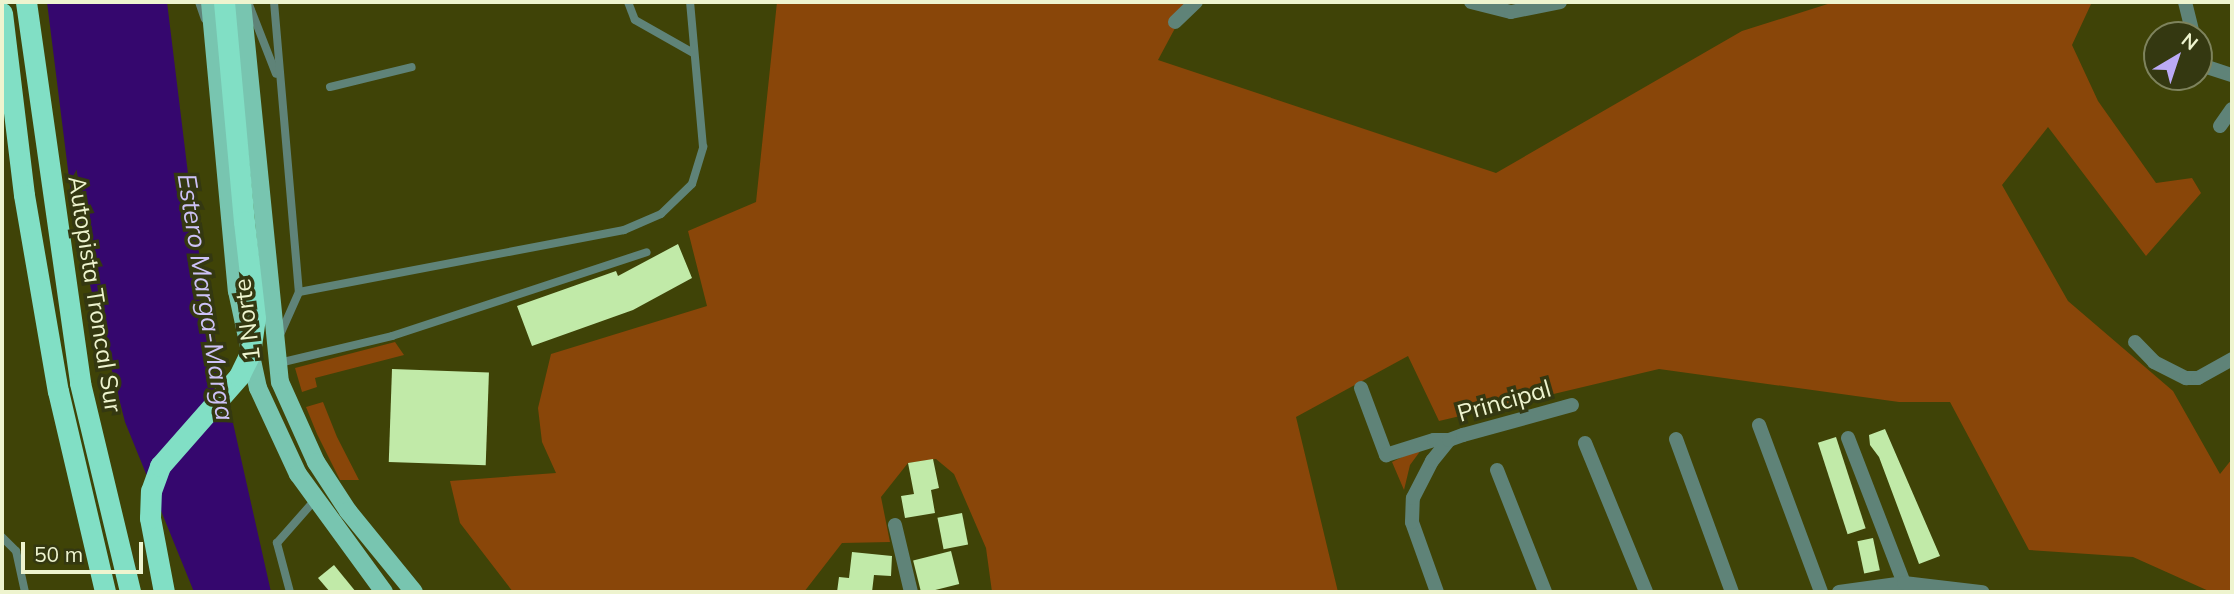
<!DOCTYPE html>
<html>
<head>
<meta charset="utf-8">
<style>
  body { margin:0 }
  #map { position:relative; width:2234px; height:594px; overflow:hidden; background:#3f4307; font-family:Mulish,sans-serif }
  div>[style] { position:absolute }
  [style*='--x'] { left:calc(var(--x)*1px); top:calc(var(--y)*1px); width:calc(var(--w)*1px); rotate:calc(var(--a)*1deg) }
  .green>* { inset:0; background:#894609 }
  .water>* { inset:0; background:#35076e }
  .building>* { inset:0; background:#c1eaa8; transform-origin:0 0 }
  .service>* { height:8px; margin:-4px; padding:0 4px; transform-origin:4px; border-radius:4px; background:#5f8378 }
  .minor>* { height:14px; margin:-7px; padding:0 7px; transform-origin:7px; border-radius:7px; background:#5f8378 }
  .primary>* { height:18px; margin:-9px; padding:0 9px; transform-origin:9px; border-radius:9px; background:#78c5b0 }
  .motorway>* { height:21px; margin:-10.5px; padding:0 10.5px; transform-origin:10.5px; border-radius:10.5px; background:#81dfc5 }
  .motorway-bridge>* { height:21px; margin:-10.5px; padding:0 10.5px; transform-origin:10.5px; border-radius:10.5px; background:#81dfc5 }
  span { translate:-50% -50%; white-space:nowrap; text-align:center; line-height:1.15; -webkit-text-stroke:7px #343811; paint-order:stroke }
  .street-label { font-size:24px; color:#eef4cf }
  .water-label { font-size:26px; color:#cdc2f7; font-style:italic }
  .frame { position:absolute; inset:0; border:4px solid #eef4cf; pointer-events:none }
  .north { position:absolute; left:2143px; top:21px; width:70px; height:70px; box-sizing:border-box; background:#343811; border:2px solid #7e835d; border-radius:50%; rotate:39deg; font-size:19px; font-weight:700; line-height:28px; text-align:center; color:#eef4cf }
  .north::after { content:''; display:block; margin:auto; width:24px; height:32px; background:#bbaaf6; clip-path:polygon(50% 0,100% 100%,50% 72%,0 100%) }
  .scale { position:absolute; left:21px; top:542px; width:122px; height:32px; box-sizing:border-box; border:4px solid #eef4cf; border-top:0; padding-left:9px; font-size:21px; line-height:24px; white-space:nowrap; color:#eef4cf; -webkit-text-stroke:5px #343811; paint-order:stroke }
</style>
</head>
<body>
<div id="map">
  <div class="green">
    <div style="clip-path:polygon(777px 2px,1189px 2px,1158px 60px,1496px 173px,1742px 31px,1834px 2px,2092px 2px,2072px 45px,2098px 101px,2156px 183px,2192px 178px,2201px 193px,2146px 256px,2048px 127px,2002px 185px,2068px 301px,2173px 391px,2220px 474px,2232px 459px,2232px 592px,2211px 592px,2133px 557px,2029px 550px,1950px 402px,1899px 402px,1659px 369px,1439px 421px,1408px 356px,1296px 417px,1338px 592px,992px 592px,986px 548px,954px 474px,936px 459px,908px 463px,881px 497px,890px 542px,842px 543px,804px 592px,513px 592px,460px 523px,450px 481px,556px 473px,542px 442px,538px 408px,551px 354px,707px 306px,688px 231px,756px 202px)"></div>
    <div style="clip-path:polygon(395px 342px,404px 355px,315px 378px,317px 387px,302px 392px,295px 368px)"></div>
    <div style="clip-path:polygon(323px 402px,337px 437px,359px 480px,340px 480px,317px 434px,306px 407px)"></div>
    <div style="clip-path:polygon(1424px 446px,1410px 465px,1404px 490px,1392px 462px)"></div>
  </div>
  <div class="water">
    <div style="clip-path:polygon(47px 2px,167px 2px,195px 231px,220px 365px,271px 592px,194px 592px,125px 422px,75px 226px)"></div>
  </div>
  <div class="building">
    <div style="clip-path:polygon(678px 244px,692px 278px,633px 310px,532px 346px,517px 306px,616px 271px,618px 276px)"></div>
    <div style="left:392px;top:369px;width:97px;height:93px;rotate:2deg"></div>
    <div style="clip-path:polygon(1885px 429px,1940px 556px,1919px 564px,1879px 457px,1870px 445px,1869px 435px)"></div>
    <div style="left:1836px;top:437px;width:96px;height:19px;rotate:72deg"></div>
    <div style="clip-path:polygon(933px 459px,939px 488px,931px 490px,935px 513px,905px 518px,901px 496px,914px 494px,908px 463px)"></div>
    <div style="left:962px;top:513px;width:32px;height:25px;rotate:79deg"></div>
    <div style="left:1873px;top:538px;width:33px;height:16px;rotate:78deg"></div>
    <div style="left:951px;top:551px;width:34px;height:39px;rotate:76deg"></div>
    <div style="clip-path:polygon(852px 552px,892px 556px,891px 576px,874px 575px,872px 592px,837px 592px,839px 577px,849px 578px)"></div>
    <div style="clip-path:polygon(334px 565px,356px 592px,330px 592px,318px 578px)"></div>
  </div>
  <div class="service">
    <div style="--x:199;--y:2;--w:18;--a:71"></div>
    <div style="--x:248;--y:2;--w:77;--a:68.7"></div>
    <div style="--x:274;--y:2;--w:291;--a:85.1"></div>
    <div style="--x:299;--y:292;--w:49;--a:114"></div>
    <div style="--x:628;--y:2;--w:19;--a:69"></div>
    <div style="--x:635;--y:20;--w:67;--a:29.6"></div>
    <div style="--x:330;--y:87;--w:84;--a:-13.7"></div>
    <div style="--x:299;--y:292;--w:331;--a:-10.8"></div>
    <div style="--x:624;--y:230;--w:40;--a:-23.4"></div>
    <div style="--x:661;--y:214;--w:43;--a:-44.1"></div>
    <div style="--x:692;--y:184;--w:39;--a:-73"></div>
    <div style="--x:703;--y:147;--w:146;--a:-95.1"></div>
    <div style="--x:279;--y:363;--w:116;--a:-13.4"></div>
    <div style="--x:392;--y:336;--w:268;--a:-18.2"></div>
    <div style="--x:2;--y:537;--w:20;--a:45"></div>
    <div style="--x:16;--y:551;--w:42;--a:77.6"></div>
    <div style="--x:290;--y:592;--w:51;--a:-104.9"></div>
    <div style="--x:277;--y:543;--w:56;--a:-48.6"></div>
  </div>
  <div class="minor">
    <div style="--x:1471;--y:2;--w:41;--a:14"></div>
    <div style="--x:1511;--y:12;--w:50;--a:-11.5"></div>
    <div style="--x:2185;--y:2;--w:34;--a:76"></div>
    <div style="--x:1175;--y:22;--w:29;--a:-44"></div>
    <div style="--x:2199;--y:57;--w:13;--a:51"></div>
    <div style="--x:2207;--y:67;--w:26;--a:18"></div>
    <div style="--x:2220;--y:126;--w:21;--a:-55"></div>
    <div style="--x:2135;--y:342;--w:28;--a:46"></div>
    <div style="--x:2154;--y:362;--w:36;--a:27"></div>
    <div style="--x:2186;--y:378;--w:12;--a:0"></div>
    <div style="--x:2198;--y:378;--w:39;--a:-29"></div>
    <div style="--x:1361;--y:388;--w:72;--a:69.5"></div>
    <div style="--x:1386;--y:455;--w:50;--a:-17.4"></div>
    <div style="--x:1434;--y:440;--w:15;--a:0"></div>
    <div style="--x:1759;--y:425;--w:178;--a:69.6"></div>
    <div style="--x:1848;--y:438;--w:155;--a:68.9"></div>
    <div style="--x:1676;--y:439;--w:163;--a:69.9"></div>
    <div style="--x:1585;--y:443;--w:161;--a:67.7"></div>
    <div style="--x:1497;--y:470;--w:131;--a:68.5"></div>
    <div style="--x:895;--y:525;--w:69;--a:76.6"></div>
    <div style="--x:1437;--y:592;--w:74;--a:-109.7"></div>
    <div style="--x:1412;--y:522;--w:24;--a:-88"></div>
    <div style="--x:1413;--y:498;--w:42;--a:-62.8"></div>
    <div style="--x:1432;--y:461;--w:27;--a:-51"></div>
    <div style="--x:1449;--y:440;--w:15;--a:-20"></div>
    <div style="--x:1463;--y:435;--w:113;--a:-15.4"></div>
    <div style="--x:1839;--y:592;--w:66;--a:-7.9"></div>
    <div style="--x:1904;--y:583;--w:79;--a:6.6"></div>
  </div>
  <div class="primary">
    <div style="--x:210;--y:2;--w:290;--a:84.7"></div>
    <div style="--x:237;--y:291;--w:99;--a:77.8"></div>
    <div style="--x:258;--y:388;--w:95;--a:65.1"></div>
    <div style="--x:298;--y:474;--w:146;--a:53.9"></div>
    <div style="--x:242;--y:2;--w:382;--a:84.3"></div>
    <div style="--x:280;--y:382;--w:88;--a:65.8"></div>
    <div style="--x:316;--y:462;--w:59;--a:56.9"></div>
    <div style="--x:348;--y:511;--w:104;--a:50.8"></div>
  </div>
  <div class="motorway">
    <div style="--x:26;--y:2;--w:385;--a:81.9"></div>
    <div style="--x:80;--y:383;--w:215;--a:76.5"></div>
    <div style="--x:224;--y:2;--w:221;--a:84.8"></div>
    <div style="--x:2;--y:13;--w:183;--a:83.1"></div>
    <div style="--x:24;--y:195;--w:199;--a:80.2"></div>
    <div style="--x:58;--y:391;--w:206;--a:76.8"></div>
    <div style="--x:150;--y:518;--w:75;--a:79.3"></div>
  </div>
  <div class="motorway-bridge">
    <div style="--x:150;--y:518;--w:27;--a:-88"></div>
    <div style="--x:151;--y:491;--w:27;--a:-70"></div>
    <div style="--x:160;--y:466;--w:120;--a:-48.7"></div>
    <div style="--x:239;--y:376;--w:25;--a:-64"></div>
    <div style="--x:250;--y:353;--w:35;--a:-82"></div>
    <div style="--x:255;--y:318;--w:97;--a:-96.5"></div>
  </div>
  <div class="street-label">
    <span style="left:95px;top:294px;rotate:81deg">Autopista Troncal Sur</span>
    <span style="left:247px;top:320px;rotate:-97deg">1 Norte</span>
    <span style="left:1504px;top:401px;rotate:-16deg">Principal</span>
  </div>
  <div class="water-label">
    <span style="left:206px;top:297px;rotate:81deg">Estero Marga-Marga</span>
  </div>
  <div class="frame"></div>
  <div class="north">N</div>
  <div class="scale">50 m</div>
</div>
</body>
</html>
